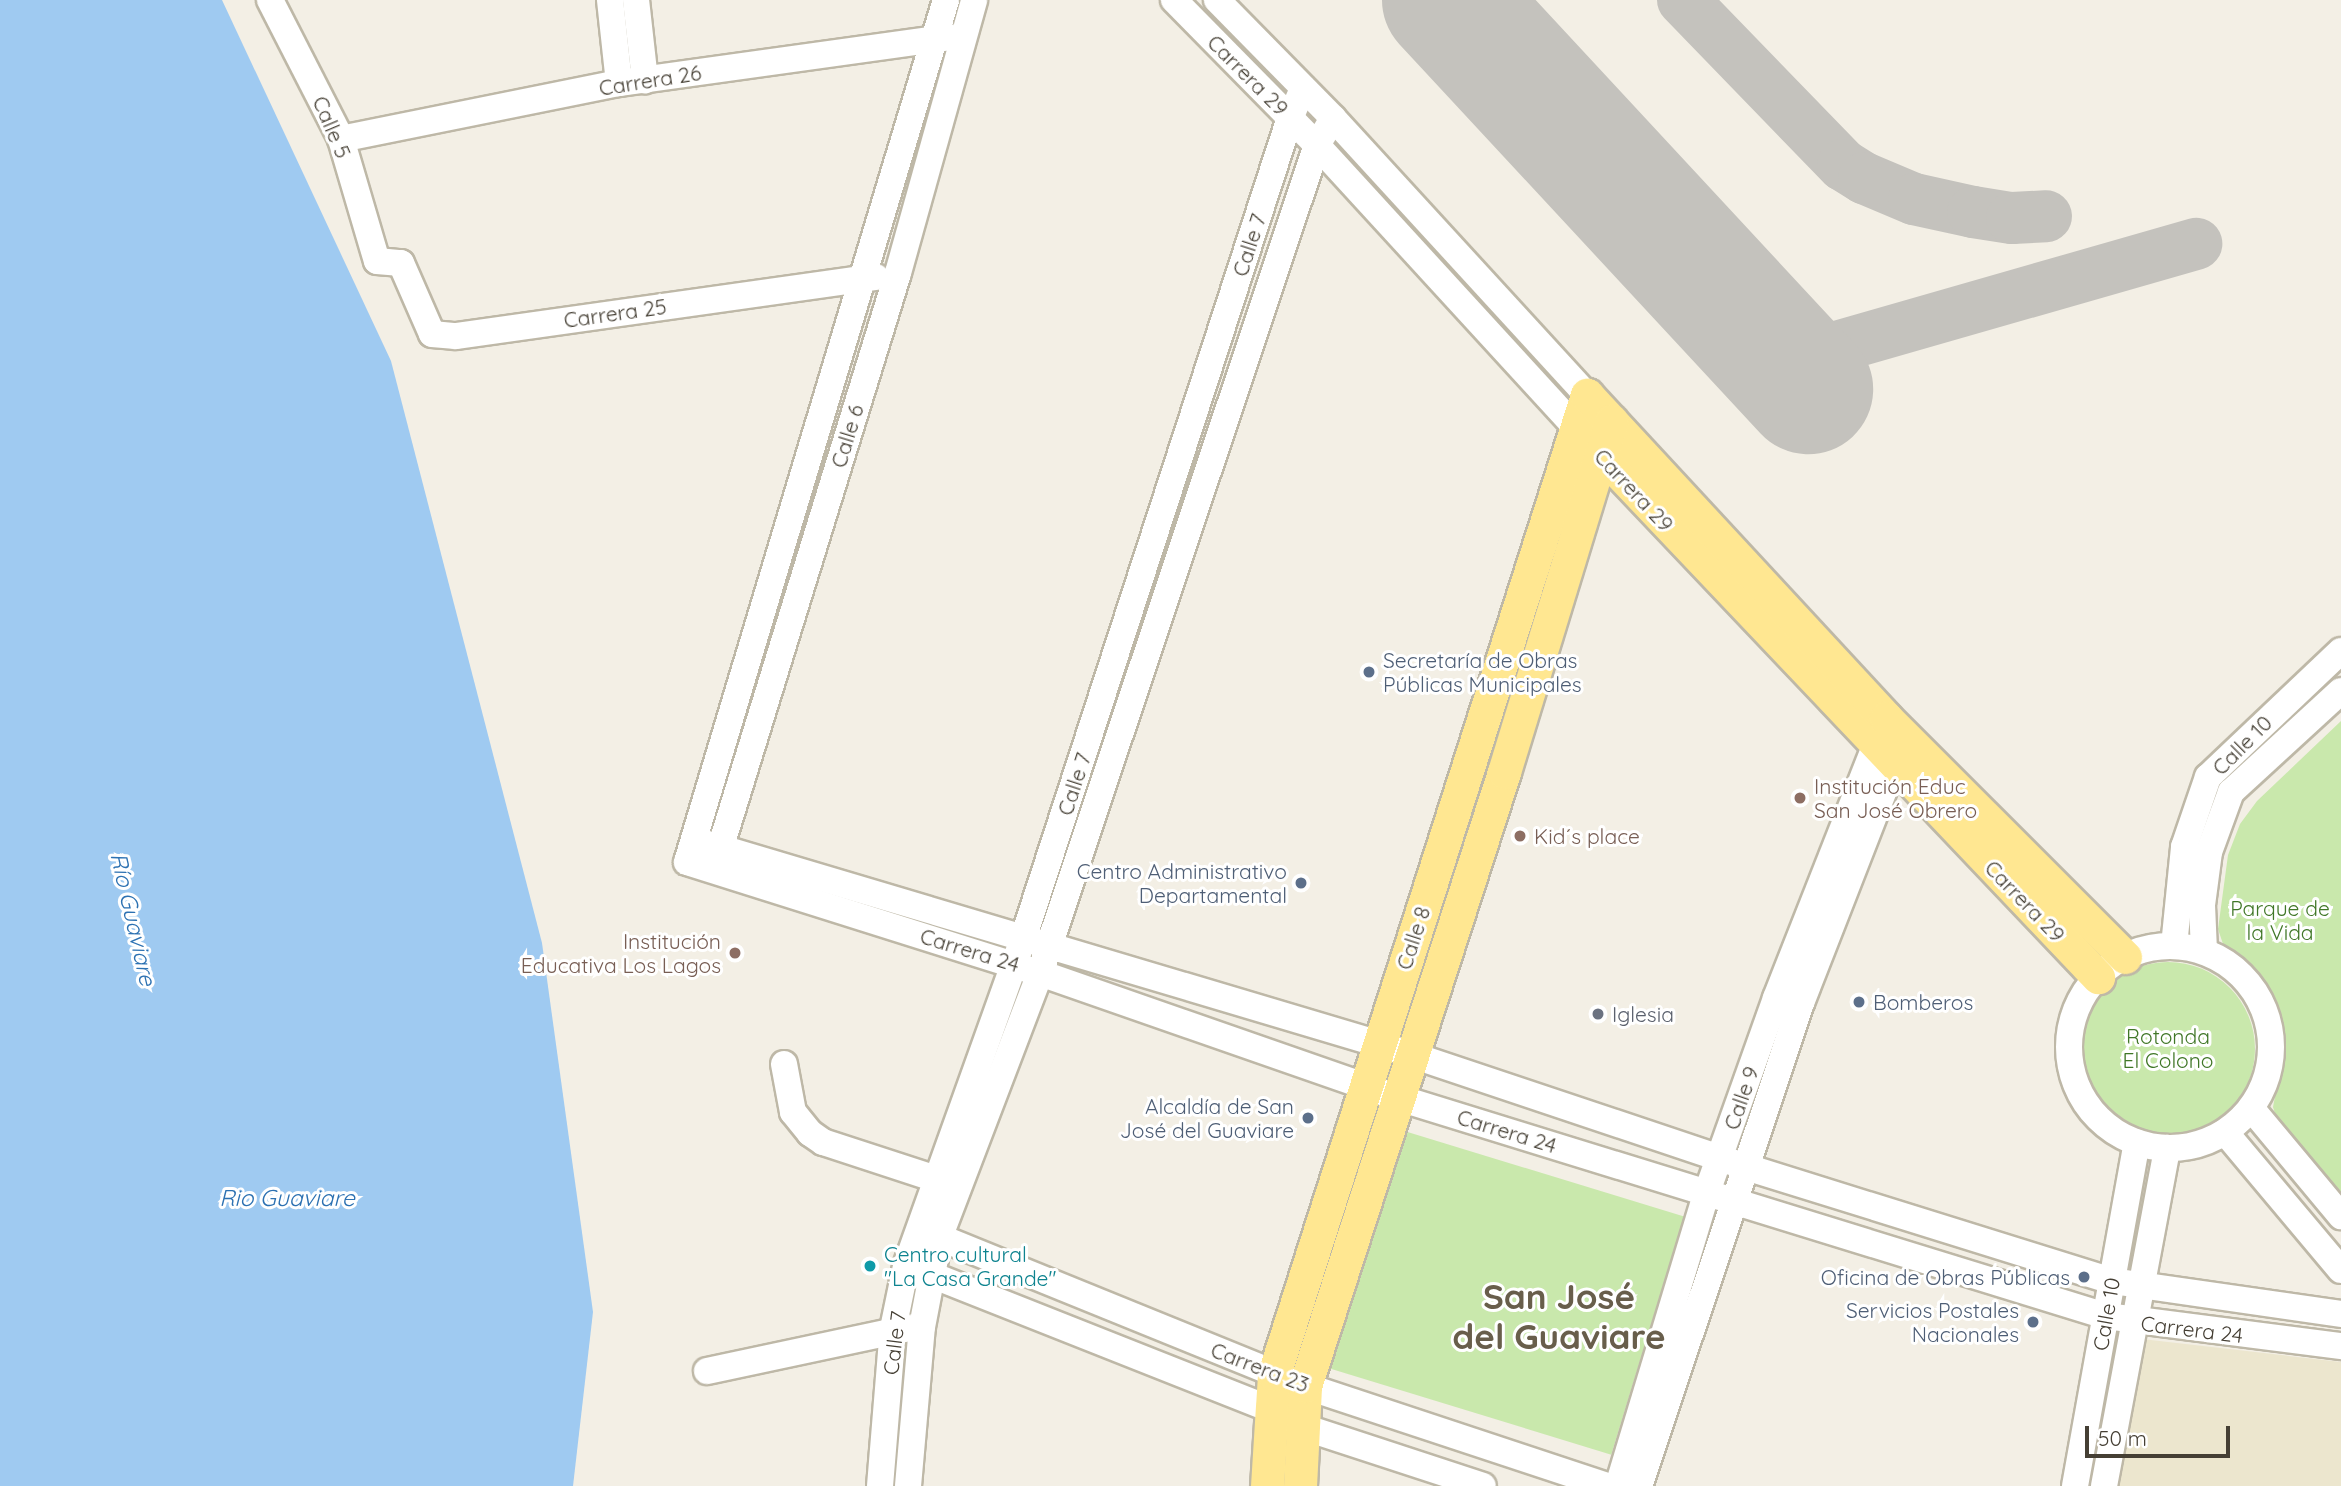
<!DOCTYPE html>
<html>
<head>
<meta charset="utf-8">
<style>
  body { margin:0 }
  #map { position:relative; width:2341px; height:1486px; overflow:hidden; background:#f3efe5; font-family:Quicksand,sans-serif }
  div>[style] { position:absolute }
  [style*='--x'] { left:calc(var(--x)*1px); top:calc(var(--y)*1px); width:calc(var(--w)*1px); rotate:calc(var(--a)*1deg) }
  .education>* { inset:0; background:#ece6ce }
  .green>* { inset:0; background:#c9e8ac; transform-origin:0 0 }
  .round { border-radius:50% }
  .water>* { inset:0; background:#9fcaf1 }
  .taxiway>* { height:52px; margin:-26px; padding:0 26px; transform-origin:26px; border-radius:26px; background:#c4c2bd }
  .runway>* { height:130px; margin:-65px; padding:0 65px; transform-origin:65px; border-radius:65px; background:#c4c2bd }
  .roads { filter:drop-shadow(2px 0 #beb8a7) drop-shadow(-2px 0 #beb8a7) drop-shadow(0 2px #beb8a7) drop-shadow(0 -2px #beb8a7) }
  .minor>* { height:26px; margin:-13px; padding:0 13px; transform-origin:13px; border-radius:13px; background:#fff }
  .minor>.ring { margin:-13px; padding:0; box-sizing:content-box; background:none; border:26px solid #fff; border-radius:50% }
  .major>* { height:33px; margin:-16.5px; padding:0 16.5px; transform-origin:16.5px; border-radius:16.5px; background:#ffe791 }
  .dots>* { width:19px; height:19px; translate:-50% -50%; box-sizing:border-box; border:4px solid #fff; border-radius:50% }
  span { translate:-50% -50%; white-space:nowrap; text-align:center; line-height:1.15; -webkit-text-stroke:6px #fff; paint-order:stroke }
  .street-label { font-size:21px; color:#453f34 }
  .service-label { font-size:21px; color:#4e5e75 }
  .left { translate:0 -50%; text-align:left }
  .right { translate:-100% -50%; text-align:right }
  .education-label { font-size:21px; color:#785e54 }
  .park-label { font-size:21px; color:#407727 }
  .worship-label { font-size:21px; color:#5b616d }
  .culture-label { font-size:21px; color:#0d838f }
  .water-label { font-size:23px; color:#2c71b2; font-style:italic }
  .town-label { font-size:35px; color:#685e4b; font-weight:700 }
  .scale { position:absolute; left:2085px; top:1426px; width:145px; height:32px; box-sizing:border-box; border:4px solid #453f34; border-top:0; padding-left:9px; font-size:21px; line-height:24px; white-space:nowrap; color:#453f34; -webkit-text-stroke:5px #fff; paint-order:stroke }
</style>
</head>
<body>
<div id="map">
  <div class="education">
    <div style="clip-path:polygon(2142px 1339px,2341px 1362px,2341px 1486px,2118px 1486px)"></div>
  </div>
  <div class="green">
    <div style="clip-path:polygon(2341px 721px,2341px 1200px,2279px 1127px,2273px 1107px,2282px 1059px,2277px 1017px,2258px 989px,2229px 962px,2218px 929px,2228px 855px,2240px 824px,2257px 801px)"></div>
    <div class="round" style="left:2081px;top:962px;width:174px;height:174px"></div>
    <div style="left:1401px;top:1130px;width:296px;height:249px;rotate:17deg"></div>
  </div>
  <div class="water">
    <div style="clip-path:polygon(0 0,222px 0,391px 361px,542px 943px,593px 1312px,573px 1486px,0 1486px)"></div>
  </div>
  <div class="taxiway">
    <div style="--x:1683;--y:0;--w:230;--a:45.9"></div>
    <div style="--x:1843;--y:165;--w:25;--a:32"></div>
    <div style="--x:1864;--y:178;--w:54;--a:22.8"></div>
    <div style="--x:1914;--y:199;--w:60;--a:12.4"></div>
    <div style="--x:1973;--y:212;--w:39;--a:9"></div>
    <div style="--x:2012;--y:218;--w:34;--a:-3"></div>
    <div style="--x:1784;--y:362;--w:429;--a:-16"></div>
  </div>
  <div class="runway">
    <div style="--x:1447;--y:0;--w:531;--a:47.14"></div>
  </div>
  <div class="roads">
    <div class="minor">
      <div style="--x:270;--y:0;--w:156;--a:62.9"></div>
      <div style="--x:341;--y:139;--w:127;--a:73.6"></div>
      <div style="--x:377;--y:261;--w:24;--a:5"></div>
      <div style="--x:401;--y:263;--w:77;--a:66.4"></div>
      <div style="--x:432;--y:334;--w:24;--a:5"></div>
      <div style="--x:456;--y:336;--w:424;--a:-8"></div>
      <div style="--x:610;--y:0;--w:83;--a:83.8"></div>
      <div style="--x:636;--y:0;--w:81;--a:83.6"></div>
      <div style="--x:946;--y:0;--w:900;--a:106.72"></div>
      <div style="--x:687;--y:862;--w:370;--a:17.5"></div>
      <div style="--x:1040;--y:973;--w:380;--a:19.2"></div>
      <div style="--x:1399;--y:1098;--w:740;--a:17.14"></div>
      <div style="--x:2106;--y:1316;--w:237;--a:7.3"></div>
      <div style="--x:1174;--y:0;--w:204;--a:45.4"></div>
      <div style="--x:1317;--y:145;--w:384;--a:47.5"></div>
      <div style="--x:1217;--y:0;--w:165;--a:45.5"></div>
      <div style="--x:1333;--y:118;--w:376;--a:47.5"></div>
      <div style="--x:341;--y:139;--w:284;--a:-11.4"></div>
      <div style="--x:619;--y:83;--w:334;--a:-7.9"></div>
      <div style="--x:694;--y:840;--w:715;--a:16.58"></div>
      <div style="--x:1379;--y:1044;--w:387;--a:18.5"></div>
      <div style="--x:1746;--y:1167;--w:383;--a:17.3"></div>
      <div style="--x:2112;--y:1281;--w:231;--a:8.2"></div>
      <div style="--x:716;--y:862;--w:616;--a:-72.83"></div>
      <div style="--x:898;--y:273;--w:283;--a:-74.4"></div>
      <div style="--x:2174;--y:946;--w:100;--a:-84.2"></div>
      <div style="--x:2184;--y:847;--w:74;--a:-71.1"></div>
      <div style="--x:2208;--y:777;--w:183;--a:-43.5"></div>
      <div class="ring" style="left:2069px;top:946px;width:176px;height:176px"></div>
      <div style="--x:2204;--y:951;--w:46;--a:-92.5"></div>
      <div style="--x:2202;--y:905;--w:53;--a:-82.5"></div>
      <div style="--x:2209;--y:852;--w:64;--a:-69.9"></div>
      <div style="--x:2231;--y:792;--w:149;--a:-42.6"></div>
      <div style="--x:784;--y:1064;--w:49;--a:79.4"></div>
      <div style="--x:793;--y:1112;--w:27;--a:51"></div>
      <div style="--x:810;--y:1133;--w:16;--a:35"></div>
      <div style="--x:823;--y:1142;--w:122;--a:18.1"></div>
      <div style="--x:2251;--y:1108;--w:141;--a:50.2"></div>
      <div style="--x:2225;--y:1132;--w:180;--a:50"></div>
      <div style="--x:924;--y:1231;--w:411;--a:22.1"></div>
      <div style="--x:1305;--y:1386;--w:319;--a:18.3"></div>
      <div style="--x:914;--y:1268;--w:385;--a:21.6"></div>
      <div style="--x:1272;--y:1410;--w:35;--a:29"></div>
      <div style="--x:1303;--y:1427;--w:189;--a:18.1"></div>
      <div style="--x:707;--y:1371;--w:208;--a:-12"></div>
      <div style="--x:880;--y:1486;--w:158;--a:-85.3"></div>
      <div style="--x:893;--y:1329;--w:64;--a:-78.3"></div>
      <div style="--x:906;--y:1266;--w:350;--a:-70.3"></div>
      <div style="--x:1024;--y:936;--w:860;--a:-71.99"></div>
      <div style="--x:1290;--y:118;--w:32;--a:-66"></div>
      <div style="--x:908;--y:1486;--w:160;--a:-85"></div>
      <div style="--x:922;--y:1327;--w:91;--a:-79.2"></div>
      <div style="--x:939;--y:1238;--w:284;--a:-69.1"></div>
      <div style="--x:1040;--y:973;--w:873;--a:-71.5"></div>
      <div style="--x:1317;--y:145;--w:31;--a:-59"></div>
      <div style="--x:1618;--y:1486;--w:307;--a:-73.2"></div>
      <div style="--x:1707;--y:1192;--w:206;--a:-70.4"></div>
      <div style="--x:1776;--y:998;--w:292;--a:-68.5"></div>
      <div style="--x:1639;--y:1486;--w:509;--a:-71.46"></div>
      <div style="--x:1801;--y:1003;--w:276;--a:-68.7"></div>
      <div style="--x:2075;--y:1486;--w:349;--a:-79.8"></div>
      <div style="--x:2104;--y:1486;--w:344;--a:-79.4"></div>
    </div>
    <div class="major">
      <div style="--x:1588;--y:440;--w:741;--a:46.48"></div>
      <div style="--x:1267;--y:1486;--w:112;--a:-86.4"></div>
      <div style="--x:1274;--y:1374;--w:1028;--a:-72.27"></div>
      <div style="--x:1587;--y:395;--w:440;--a:47.2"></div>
      <div style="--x:1886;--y:718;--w:338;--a:45"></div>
      <div style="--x:1300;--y:1486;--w:100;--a:-87.1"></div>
      <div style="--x:1305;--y:1386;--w:645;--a:-72.04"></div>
      <div style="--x:1504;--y:772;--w:367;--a:-73"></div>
    </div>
  </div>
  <div class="dots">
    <div style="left:1369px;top:672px;background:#5c6f8a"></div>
    <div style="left:1800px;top:798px;background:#8d6e63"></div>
    <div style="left:1520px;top:836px;background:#8d6e63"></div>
    <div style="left:1301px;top:883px;background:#5c6f8a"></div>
    <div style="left:735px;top:953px;background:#8d6e63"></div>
    <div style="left:1859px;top:1002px;background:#5c6f8a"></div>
    <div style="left:1598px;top:1014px;background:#6b7280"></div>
    <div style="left:1308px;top:1118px;background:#5c6f8a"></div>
    <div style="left:870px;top:1266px;background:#0f9aa8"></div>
    <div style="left:2084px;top:1277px;background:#5c6f8a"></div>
    <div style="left:2033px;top:1322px;background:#5c6f8a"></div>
  </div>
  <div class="street-label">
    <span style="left:1248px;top:75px;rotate:45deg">Carrera 29</span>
    <span style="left:650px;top:80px;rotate:-9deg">Carrera 26</span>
    <span style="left:332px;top:127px;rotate:67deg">Calle 5</span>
    <span style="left:1249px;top:245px;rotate:-72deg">Calle 7</span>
    <span style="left:615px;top:313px;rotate:-8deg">Carrera 25</span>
    <span style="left:847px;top:436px;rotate:-73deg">Calle 6</span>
    <span style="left:1634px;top:490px;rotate:47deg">Carrera 29</span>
    <span style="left:2242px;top:745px;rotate:-45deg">Calle 10</span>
    <span style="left:1074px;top:784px;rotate:-72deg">Calle 7</span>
    <span style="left:2025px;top:901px;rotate:46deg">Carrera 29</span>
    <span style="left:1413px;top:938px;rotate:-72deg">Calle 8</span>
    <span style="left:970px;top:950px;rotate:17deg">Carrera 24</span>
    <span style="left:1741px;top:1098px;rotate:-71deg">Calle 9</span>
    <span style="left:1507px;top:1131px;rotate:17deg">Carrera 24</span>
    <span style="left:2106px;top:1314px;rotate:-80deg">Calle 10</span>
    <span style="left:2192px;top:1329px;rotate:7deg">Carrera 24</span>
    <span style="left:894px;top:1343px;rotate:-83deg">Calle 7</span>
    <span style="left:1260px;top:1367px;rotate:21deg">Carrera 23</span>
  </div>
  <div class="service-label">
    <span class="left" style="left:1383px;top:672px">Secretaría de Obras<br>Públicas Municipales</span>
    <span class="right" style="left:1287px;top:883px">Centro Administrativo<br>Departamental</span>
    <span class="left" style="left:1873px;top:1002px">Bomberos</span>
    <span class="right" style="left:1294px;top:1118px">Alcaldía de San<br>José del Guaviare</span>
    <span class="right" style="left:2070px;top:1277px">Oficina de Obras Públicas</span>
    <span class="right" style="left:2019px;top:1322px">Servicios Postales<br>Nacionales</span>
  </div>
  <div class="education-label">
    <span class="left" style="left:1814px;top:798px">Institución Educ<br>San José Obrero</span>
    <span class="left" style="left:1534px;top:836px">Kid´s place</span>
    <span class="right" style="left:721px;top:953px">Institución<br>Educativa Los Lagos</span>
  </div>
  <div class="park-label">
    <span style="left:2280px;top:920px">Parque de<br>la Vida</span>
    <span style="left:2168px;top:1048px">Rotonda<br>El Colono</span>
  </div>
  <div class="worship-label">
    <span class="left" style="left:1612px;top:1014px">Iglesia</span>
  </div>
  <div class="culture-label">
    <span class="left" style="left:884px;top:1266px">Centro cultural<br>"La Casa Grande"</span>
  </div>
  <div class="water-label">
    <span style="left:133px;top:919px;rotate:77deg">Río Guaviare</span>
    <span style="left:287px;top:1198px">Rio Guaviare</span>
  </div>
  <div class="town-label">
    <span style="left:1559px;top:1316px">San José<br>del Guaviare</span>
  </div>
  <div class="scale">50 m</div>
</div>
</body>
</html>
